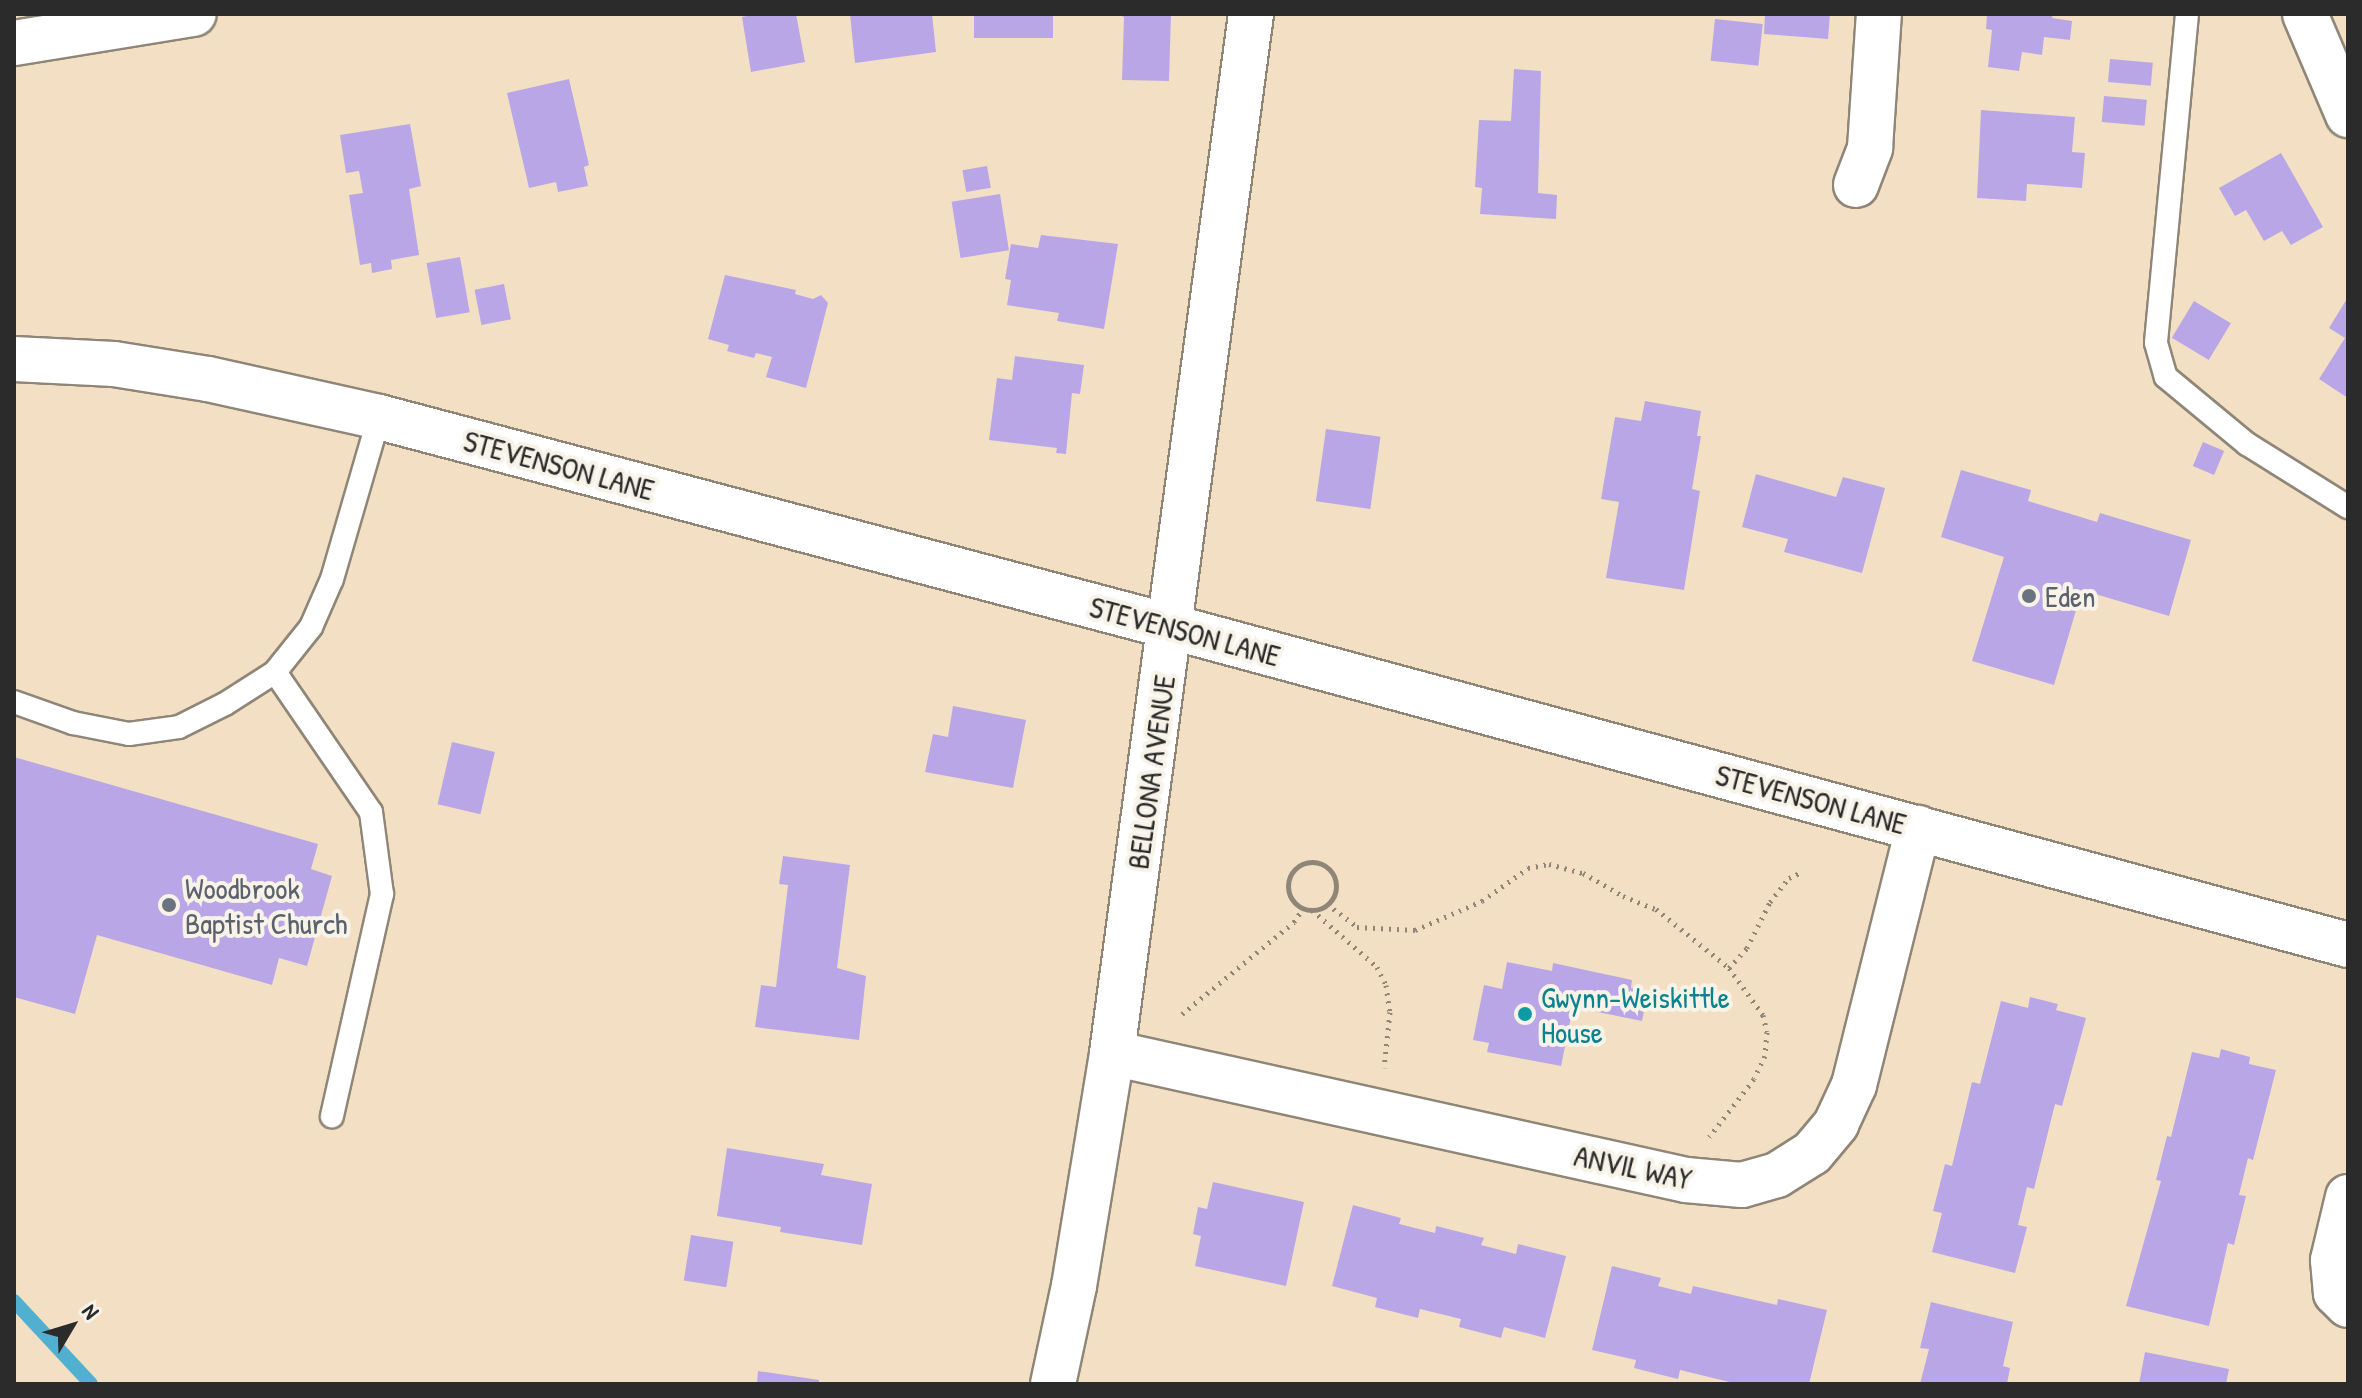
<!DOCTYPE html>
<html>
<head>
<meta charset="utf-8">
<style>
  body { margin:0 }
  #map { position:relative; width:2362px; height:1398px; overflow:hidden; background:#f3e0c4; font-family:"Patrick Hand",sans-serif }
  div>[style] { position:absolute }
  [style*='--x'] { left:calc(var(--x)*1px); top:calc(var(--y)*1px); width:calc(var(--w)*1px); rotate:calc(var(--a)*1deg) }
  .stream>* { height:14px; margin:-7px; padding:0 7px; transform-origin:7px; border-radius:7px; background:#51afd0 }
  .building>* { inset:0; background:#b9a6e6; transform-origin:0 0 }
  .path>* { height:5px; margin-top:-2.5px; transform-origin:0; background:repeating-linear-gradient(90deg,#8f8678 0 2px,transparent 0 8px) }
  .path>.ring { margin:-2.5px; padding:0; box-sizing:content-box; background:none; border:5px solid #8f8678; border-radius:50% }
  .roads { filter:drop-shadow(2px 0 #8f8678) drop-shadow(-2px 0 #8f8678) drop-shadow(0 2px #8f8678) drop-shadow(0 -2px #8f8678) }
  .service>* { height:22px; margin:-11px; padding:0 11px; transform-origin:11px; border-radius:11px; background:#fff }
  .minor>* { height:44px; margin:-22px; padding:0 22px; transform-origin:22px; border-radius:22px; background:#fff }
  .tertiary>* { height:44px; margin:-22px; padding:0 22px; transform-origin:22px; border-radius:22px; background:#fff }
  .dots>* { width:22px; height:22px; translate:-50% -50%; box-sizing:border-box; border:4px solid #f7f3e8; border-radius:50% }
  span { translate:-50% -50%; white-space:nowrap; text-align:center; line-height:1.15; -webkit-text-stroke:8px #f7f3e8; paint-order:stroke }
  .street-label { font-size:30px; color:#2b2b2b }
  .worship-label { font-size:30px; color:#5b616d }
  .left { translate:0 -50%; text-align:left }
  .culture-label { font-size:30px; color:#0d838f }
  .frame { position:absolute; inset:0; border:16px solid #2b2b2b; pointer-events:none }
  .north { position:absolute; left:32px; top:1286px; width:80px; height:80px; -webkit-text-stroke:6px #f7f3e8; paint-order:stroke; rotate:52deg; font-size:22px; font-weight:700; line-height:32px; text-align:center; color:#2b2b2b }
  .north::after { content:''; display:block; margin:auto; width:28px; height:36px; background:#2b2b2b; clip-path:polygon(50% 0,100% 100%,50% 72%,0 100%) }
</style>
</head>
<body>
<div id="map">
  <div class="stream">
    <div style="--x:14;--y:1301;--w:113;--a:47.1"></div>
  </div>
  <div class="building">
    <div style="clip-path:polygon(756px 14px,796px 14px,805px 62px,751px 72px,742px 17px)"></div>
    <div style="clip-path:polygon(850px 14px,932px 14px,936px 52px,855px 63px)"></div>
    <div style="left:974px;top:14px;width:79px;height:24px"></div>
    <div style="clip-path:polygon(1117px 14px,1171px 14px,1169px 81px,1122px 80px,1124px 17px)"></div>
    <div style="clip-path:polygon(1765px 14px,1830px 14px,1828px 39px,1764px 34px)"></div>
    <div style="clip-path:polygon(1987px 14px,2053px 14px,2052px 18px,2072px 21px,2070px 40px,2044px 37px,2042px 55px,2022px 52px,2019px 71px,1988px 67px,1992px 30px,1986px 29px)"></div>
    <div style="left:1715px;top:19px;width:48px;height:42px;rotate:6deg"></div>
    <div style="left:2110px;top:59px;width:43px;height:23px;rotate:5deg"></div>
    <div style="clip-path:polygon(1514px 69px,1541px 71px,1538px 193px,1557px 195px,1556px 219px,1480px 214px,1482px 188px,1475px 187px,1479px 120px,1511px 121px)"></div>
    <div style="clip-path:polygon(569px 79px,589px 165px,584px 167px,588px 186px,558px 192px,556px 182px,529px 188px,507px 93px)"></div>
    <div style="left:2104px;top:96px;width:43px;height:26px;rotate:5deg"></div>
    <div style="clip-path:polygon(1981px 110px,2075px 117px,2072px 152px,2085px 153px,2082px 188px,2027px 184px,2026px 201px,1977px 198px)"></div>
    <div style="clip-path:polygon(410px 124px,421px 186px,409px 189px,419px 255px,391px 260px,392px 269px,372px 273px,371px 263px,360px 265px,349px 195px,363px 193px,359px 171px,346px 173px,340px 135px)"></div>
    <div style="clip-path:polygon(2281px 153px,2323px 227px,2291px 245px,2282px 231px,2264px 241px,2246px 210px,2235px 216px,2219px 188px)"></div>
    <div style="left:987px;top:166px;width:22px;height:25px;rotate:80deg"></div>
    <div style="left:1000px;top:194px;width:57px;height:49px;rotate:81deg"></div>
    <div style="clip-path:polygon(1041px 235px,1118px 244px,1104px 329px,1057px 321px,1059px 313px,1007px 305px,1011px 280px,1005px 279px,1011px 244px,1038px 248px)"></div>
    <div style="left:460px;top:257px;width:56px;height:34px;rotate:80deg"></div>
    <div style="clip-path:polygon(725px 275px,796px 290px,795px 294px,813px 299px,821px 295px,828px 303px,806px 388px,766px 377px,772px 357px,756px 353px,754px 358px,727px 351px,729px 345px,708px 339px)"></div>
    <div style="left:504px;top:284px;width:36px;height:30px;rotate:79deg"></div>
    <div style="clip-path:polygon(2348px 297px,2348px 398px,2319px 379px,2345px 338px,2329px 328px)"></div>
    <div style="left:2194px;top:301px;width:43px;height:43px;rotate:31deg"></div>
    <div style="clip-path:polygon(1015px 356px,1084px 365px,1080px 394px,1072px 393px,1066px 454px,1056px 453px,1057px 448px,989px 440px,997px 378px,1012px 380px)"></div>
    <div style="clip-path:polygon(1645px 401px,1701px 411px,1697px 436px,1701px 436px,1692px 489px,1700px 491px,1684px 590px,1606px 578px,1619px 502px,1601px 499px,1615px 417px,1641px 421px)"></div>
    <div style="left:1326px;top:429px;width:55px;height:73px;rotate:8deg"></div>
    <div style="left:2203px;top:442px;width:23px;height:26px;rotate:23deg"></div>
    <div style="clip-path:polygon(1961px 470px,2031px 490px,2028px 501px,2097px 522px,2100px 513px,2191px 540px,2169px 616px,2082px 590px,2054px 685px,1972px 661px,2004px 557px,1941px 537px)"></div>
    <div style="clip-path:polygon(1756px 474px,1836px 497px,1843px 477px,1885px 488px,1862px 573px,1784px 552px,1788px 539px,1742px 527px)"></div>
    <div style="clip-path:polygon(953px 706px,1026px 720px,1013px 788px,925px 772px,933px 734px,948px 737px)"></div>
    <div style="left:452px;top:742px;width:44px;height:64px;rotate:13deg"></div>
    <div style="clip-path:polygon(14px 757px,318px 844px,311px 869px,332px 876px,307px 966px,279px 958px,272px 985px,97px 935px,75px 1014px,14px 997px)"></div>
    <div style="clip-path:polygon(783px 856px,850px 865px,837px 968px,866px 976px,859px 1040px,755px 1027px,761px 985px,776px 987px,788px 885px,779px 884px)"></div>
    <div style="clip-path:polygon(1507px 962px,1552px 971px,1553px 963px,1632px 980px,1631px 988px,1648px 992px,1642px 1021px,1573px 1007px,1561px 1066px,1487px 1052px,1489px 1043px,1473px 1040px,1484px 985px,1502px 989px)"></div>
    <div style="clip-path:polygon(2030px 997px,2058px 1004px,2056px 1010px,2086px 1018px,2062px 1106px,2055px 1104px,2034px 1189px,2027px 1187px,2018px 1225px,2027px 1227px,2015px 1273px,1932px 1252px,1942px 1213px,1933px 1211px,1945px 1164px,1952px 1166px,1972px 1082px,1980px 1084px,2001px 1001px,2028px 1008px)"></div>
    <div style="clip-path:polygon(2221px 1049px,2250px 1057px,2249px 1064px,2276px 1070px,2253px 1160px,2248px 1158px,2239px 1195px,2246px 1196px,2234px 1245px,2228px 1243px,2209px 1326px,2126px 1306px,2161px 1181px,2156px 1180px,2167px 1136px,2171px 1137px,2192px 1052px,2219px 1058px)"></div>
    <div style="clip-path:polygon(727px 1148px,824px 1164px,821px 1175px,872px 1184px,862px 1245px,780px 1232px,781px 1227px,717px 1216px)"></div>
    <div style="clip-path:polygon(1213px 1182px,1304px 1202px,1286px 1286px,1195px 1266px,1201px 1236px,1193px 1234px,1198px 1207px,1207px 1209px)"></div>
    <div style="clip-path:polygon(1353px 1205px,1401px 1218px,1399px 1224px,1435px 1233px,1436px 1226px,1484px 1238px,1481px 1245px,1516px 1254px,1518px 1244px,1566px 1256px,1545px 1338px,1504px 1327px,1501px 1338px,1459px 1327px,1461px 1319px,1420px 1309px,1418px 1318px,1375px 1307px,1377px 1298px,1332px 1286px)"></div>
    <div style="left:691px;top:1235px;width:43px;height:46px;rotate:9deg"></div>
    <div style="clip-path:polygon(1612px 1266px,1661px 1278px,1658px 1286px,1691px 1294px,1693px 1286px,1777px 1305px,1778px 1299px,1827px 1310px,1809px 1384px,1738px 1384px,1680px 1370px,1678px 1379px,1634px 1368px,1636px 1360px,1592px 1350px)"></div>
    <div style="clip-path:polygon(1931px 1302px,2013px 1322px,2003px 1366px,2010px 1368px,2007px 1384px,1920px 1384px,1929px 1349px,1920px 1348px)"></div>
    <div style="clip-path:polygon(2145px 1352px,2229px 1369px,2226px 1384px,2139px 1384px)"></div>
    <div style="clip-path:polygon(758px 1371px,819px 1380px,819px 1384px,757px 1384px)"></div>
  </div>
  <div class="path">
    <div class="ring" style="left:1288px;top:862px;width:43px;height:43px"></div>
    <div style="--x:1327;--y:904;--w:38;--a:37"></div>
    <div style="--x:1357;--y:927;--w:58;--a:3"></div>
    <div style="--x:1415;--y:930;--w:73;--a:-23.4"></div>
    <div style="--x:1482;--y:901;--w:57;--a:-35.7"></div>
    <div style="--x:1528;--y:868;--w:21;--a:-11"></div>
    <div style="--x:1549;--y:864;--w:35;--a:15"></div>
    <div style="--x:1583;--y:873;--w:46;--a:29.9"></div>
    <div style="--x:1623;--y:896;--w:35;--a:22"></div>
    <div style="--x:1656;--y:909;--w:94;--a:38.9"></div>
    <div style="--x:1729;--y:968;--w:58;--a:54.1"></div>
    <div style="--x:1763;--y:1015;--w:17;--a:77"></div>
    <div style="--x:1767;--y:1032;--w:24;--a:95"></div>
    <div style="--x:1765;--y:1056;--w:25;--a:116"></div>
    <div style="--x:1754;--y:1079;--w:73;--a:127.8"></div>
    <div style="--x:1312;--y:910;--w:86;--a:41.2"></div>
    <div style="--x:1377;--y:967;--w:20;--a:63"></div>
    <div style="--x:1386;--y:985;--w:27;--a:82"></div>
    <div style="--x:1390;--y:1012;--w:56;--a:96.1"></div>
    <div style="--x:1729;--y:968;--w:27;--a:-48"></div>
    <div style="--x:1747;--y:948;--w:51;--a:-63.4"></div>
    <div style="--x:1770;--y:902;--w:31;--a:-52"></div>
    <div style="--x:1789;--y:878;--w:14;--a:-25"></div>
    <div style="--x:1182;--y:1014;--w:145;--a:-39.4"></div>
    <div style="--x:1294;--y:922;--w:17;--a:-57"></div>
  </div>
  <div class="roads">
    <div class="service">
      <div style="--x:2187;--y:14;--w:330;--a:95.4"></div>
      <div style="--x:2156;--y:343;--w:35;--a:74"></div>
      <div style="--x:2166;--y:377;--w:105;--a:39.6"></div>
      <div style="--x:2247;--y:444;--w:119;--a:32"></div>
      <div style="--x:275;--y:672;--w:170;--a:55.6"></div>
      <div style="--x:371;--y:812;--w:83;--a:82.4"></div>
      <div style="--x:382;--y:894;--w:228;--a:102.7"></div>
      <div style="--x:14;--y:702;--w:63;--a:19.6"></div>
      <div style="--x:73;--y:723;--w:57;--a:11.1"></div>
      <div style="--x:129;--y:734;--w:50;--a:-8"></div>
      <div style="--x:179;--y:727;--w:51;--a:-26.6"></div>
      <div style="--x:225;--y:704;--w:59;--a:-32.6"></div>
      <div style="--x:275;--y:672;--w:58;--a:-51.3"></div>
      <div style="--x:311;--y:627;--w:52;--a:-66.4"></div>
      <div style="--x:332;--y:579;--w:169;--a:-73.8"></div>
    </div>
    <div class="minor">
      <div style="--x:2305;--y:14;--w:110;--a:66.9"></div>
      <div style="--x:14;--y:43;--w:182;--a:-9.2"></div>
      <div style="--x:1856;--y:185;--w:40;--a:-69"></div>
      <div style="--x:1870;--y:148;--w:134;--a:-86.2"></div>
      <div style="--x:1112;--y:1053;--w:588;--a:12.48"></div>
      <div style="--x:1686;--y:1180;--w:56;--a:5.1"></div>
      <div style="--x:1742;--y:1185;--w:36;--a:-16"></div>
      <div style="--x:1777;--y:1175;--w:41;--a:-32.2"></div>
      <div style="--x:1812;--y:1153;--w:38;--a:-50"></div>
      <div style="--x:1836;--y:1124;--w:43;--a:-65.2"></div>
      <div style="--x:1854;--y:1085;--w:265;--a:-76"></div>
      <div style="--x:2348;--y:1197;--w:65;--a:103.4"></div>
      <div style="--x:2333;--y:1260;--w:33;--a:85"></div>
      <div style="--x:2336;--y:1293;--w:17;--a:45"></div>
    </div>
    <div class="tertiary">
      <div style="--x:14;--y:359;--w:100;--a:2.9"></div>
      <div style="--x:114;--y:364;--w:95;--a:9.1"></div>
      <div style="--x:208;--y:379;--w:175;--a:12.5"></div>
      <div style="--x:379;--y:417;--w:820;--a:14.83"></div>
      <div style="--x:1172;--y:627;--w:1218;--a:15.13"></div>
      <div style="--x:1053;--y:1384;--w:100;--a:-77.9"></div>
      <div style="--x:1074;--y:1286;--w:236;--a:-80.7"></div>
      <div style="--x:1112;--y:1053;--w:1048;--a:-82.38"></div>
    </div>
  </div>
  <div class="dots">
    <div style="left:2029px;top:596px;background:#6b7280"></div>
    <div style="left:169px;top:905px;background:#6b7280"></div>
    <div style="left:1525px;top:1014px;background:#0f9aa8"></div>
  </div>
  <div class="street-label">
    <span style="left:559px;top:465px;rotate:15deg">STEVENSON LANE</span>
    <span style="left:1185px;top:631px;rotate:15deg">STEVENSON LANE</span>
    <span style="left:1151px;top:772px;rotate:-82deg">BELLONA AVENUE</span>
    <span style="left:1811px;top:799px;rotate:15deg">STEVENSON LANE</span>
    <span style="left:1633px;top:1167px;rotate:12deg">ANVIL WAY</span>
  </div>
  <div class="worship-label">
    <span class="left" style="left:2045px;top:596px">Eden</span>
    <span class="left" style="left:185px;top:905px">Woodbrook<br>Baptist Church</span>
  </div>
  <div class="culture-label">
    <span class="left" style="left:1541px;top:1014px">Gwynn-Weiskittle<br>House</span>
  </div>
  <div class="frame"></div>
  <div class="north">N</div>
</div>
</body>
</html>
